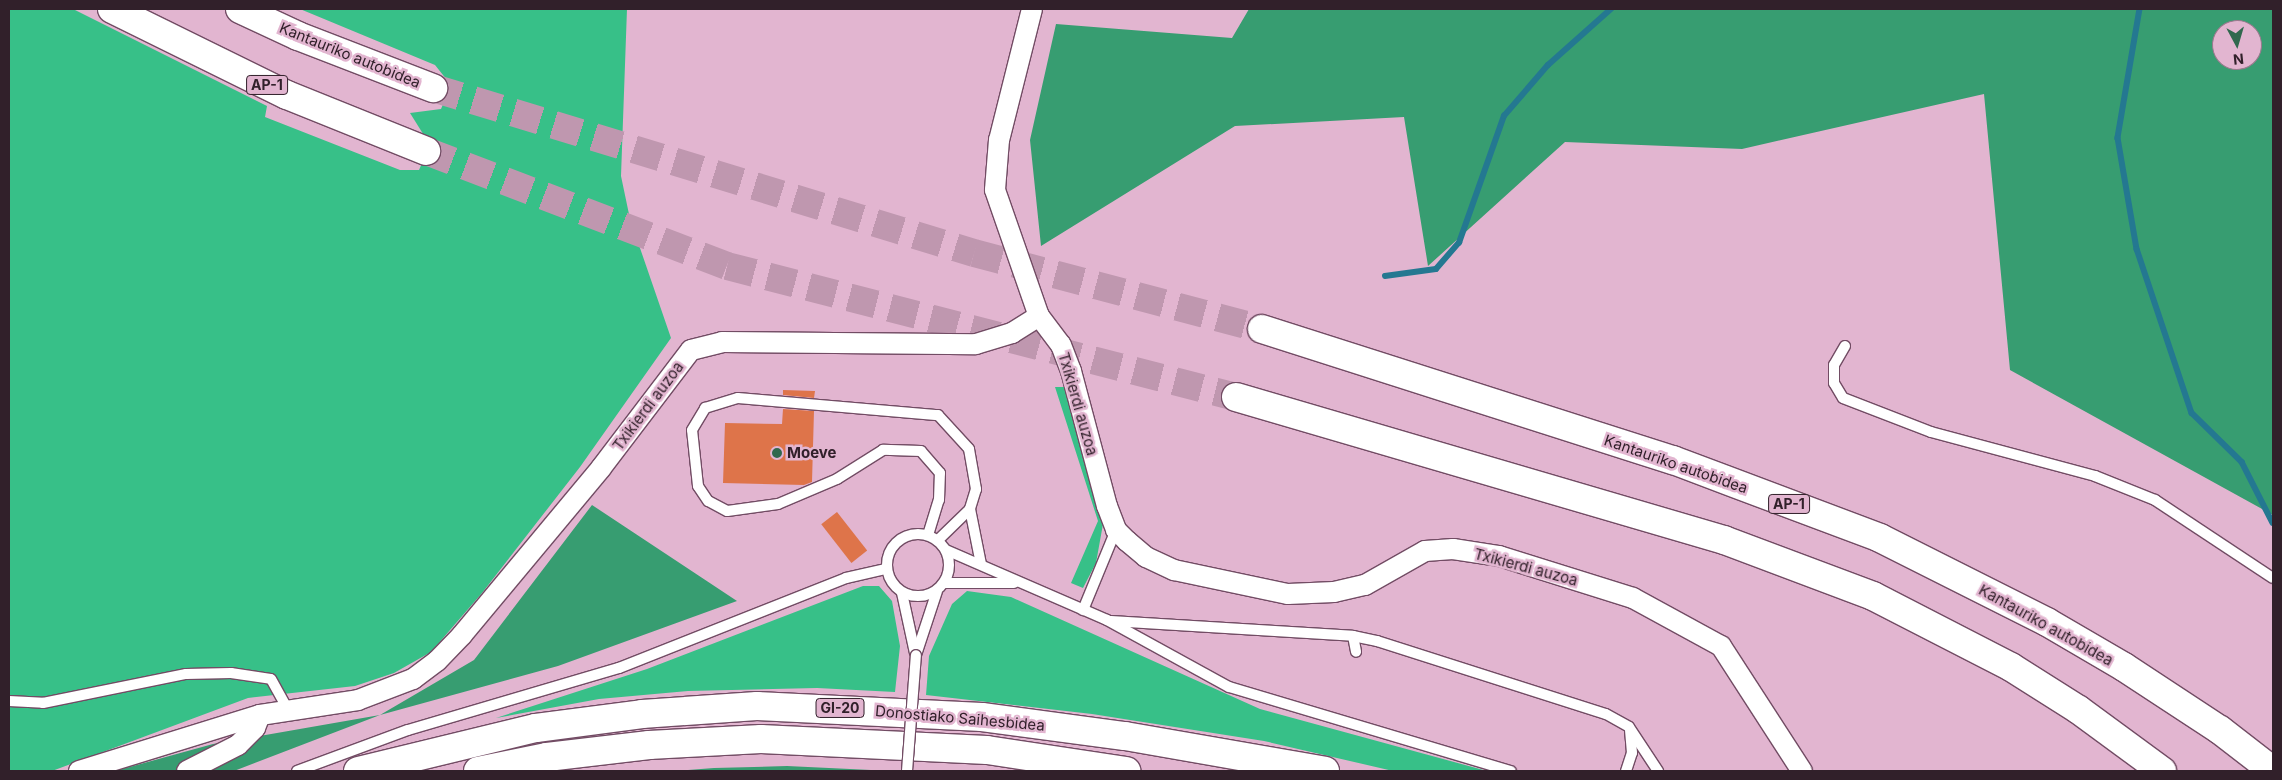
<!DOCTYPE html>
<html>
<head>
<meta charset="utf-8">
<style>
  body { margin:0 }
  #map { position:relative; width:2282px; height:780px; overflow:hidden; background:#e2b5d0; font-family:Inter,sans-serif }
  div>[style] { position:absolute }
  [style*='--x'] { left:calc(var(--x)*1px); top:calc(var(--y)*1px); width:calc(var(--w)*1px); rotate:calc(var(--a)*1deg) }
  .green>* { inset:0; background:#37c088 }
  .forest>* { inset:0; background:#379d71 }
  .stream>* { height:5.5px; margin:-2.75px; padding:0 2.75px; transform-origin:2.75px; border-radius:2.75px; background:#247891 }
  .building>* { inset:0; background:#de744a; transform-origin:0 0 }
  .highway-tunnel>* { height:28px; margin-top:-14px; transform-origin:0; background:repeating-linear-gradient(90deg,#bf97af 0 28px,transparent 0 42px) }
  .roads { filter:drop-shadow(1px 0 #724c64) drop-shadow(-1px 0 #724c64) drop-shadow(0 1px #724c64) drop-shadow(0 -1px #724c64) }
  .lane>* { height:10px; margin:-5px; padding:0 5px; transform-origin:5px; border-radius:5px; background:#fff }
  .lane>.ring { margin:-5px; padding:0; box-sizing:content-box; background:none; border:10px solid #fff; border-radius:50% }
  .street>* { height:20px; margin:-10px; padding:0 10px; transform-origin:10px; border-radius:10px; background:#fff }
  .highway>* { height:28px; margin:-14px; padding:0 14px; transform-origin:14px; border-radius:14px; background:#fff }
  .bridges { filter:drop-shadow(1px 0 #724c64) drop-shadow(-1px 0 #724c64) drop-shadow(0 1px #724c64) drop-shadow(0 -1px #724c64) }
  .lane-bridge>* { height:10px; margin:-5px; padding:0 5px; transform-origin:5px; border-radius:5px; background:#fff }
  .dots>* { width:14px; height:14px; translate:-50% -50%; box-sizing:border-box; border:2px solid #e2b5d0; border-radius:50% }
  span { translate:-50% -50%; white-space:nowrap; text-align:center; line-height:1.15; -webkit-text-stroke:5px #e2b5d0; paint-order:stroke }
  .shield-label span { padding:1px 4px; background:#e2b5d0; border:1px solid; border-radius:4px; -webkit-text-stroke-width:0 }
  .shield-label { font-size:14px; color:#31202a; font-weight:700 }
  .street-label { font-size:15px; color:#31202a }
  .poi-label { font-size:15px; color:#31202a; font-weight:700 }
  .left { translate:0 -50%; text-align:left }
  .frame { position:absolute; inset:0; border:10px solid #31202a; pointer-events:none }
  .north { position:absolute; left:2212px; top:20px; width:50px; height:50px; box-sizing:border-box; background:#e2b5d0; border:1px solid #9b798e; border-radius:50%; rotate:174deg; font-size:14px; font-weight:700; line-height:20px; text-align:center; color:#31202a }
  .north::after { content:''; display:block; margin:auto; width:18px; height:22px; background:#31684e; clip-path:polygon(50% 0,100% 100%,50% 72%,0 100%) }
</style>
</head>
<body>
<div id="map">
  <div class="green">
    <div style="clip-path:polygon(9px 9px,73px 9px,267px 106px,265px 117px,400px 170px,419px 170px,430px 145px,410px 113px,441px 109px,451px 85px,435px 65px,300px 9px,627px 9px,621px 176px,630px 219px,671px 338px,580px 467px,482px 593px,431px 652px,394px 673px,355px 686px,248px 698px,52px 771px,9px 771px)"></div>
    <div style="clip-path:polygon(1055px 387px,1068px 387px,1103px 524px,1096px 563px,1083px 588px,1071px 583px,1098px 521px)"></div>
    <div style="clip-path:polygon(863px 586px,879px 586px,892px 601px,900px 646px,895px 692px,817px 688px,688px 691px,599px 699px,496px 718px,647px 669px)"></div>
    <div style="clip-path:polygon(967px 591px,1011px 597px,1260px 709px,1487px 771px,1393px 771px,1264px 741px,1092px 714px,926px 695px,929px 656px,952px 604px)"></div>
  </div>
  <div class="forest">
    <div style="clip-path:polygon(evenodd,1249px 9px,2273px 9px,2273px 515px,2010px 370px,1984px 94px,1742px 149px,1565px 142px,1428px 266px,1404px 117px,1235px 126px,1041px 246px,1030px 140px,1056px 24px,1232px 38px,1249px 9px,2222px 30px,2252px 30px,2252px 60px,2222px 60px,2222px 30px)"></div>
    <div style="clip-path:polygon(592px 505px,737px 601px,558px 666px,380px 715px,234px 771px,115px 771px,213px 744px,380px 715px,474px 660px)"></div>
    <div style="clip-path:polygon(787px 766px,892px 771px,675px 771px,714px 768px)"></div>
  </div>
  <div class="stream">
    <div style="--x:2140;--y:9;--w:131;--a:99.7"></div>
    <div style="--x:2118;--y:138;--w:113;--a:80.3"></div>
    <div style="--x:2137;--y:249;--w:173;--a:71.5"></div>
    <div style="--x:2192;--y:413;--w:70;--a:44.4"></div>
    <div style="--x:2242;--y:462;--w:68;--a:63.1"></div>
    <div style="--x:1385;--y:276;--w:51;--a:-7.8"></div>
    <div style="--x:1436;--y:269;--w:35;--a:-49"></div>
    <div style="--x:1459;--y:243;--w:135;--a:-70.5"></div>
    <div style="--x:1504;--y:116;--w:67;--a:-49.2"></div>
    <div style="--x:1548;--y:65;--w:84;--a:-41.6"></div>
  </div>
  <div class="building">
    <div style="clip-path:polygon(783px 390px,815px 391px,814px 398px,783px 395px)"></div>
    <div style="clip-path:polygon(783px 409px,814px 411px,812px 482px,804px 485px,723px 483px,725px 423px,782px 424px)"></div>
    <div style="left:837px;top:512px;width:49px;height:20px;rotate:52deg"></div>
  </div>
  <div class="highway-tunnel">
    <div style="--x:433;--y:88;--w:566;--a:16.96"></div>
    <div style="--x:974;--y:253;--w:298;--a:14.8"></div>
    <div style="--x:426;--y:151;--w:322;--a:20.9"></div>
    <div style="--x:727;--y:266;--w:526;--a:14.43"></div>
  </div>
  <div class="roads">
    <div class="lane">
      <div style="--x:1845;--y:346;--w:22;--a:120"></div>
      <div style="--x:1834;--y:365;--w:18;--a:90"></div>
      <div style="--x:1834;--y:383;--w:17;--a:59"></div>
      <div style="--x:1843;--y:398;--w:94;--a:21.1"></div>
      <div style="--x:1931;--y:432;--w:170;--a:15"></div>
      <div style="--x:2095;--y:476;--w:65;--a:21.8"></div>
      <div style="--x:2155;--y:500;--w:141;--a:33.5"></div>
      <div style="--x:970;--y:509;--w:56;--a:78.7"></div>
      <div class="ring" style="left:887px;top:534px;width:52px;height:52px"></div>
      <div style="--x:928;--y:535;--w:37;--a:-73"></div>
      <div style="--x:939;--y:500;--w:27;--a:-88"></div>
      <div style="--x:940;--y:473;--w:29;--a:-131"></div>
      <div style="--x:921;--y:451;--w:38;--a:-178"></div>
      <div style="--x:883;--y:450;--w:54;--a:147.8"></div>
      <div style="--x:837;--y:479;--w:64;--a:157"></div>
      <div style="--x:778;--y:504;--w:51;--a:172.2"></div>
      <div style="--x:727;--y:511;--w:21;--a:-152"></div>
      <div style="--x:708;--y:501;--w:18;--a:-124"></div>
      <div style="--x:698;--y:486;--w:56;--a:-96.1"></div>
      <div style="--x:692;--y:430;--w:26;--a:-59"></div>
      <div style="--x:705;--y:408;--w:34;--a:-17"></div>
      <div style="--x:738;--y:398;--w:201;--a:4.9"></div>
      <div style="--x:938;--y:415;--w:46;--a:47.6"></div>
      <div style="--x:969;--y:449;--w:41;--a:80.1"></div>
      <div style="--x:976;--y:489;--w:21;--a:107"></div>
      <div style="--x:970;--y:509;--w:45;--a:135.9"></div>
      <div style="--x:946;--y:550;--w:176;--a:23.5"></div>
      <div style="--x:1107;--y:620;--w:139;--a:28.8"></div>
      <div style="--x:1229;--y:687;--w:294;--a:16.6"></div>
      <div style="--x:944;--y:583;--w:70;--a:0"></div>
      <div style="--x:902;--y:593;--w:61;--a:77.8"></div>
      <div style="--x:1083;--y:610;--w:87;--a:-67.6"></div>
      <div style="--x:1111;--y:621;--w:242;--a:3.5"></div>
      <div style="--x:1353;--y:636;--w:25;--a:12"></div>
      <div style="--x:1377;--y:641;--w:240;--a:17.7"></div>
      <div style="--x:1606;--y:714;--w:26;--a:29"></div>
      <div style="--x:1629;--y:727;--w:53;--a:56.6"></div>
      <div style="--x:1353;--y:636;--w:16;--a:79"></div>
      <div style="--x:916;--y:655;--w:67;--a:-71.8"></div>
      <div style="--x:9;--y:701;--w:34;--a:3"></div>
      <div style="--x:43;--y:703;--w:146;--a:-11.5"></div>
      <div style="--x:186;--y:674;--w:45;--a:-1.3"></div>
      <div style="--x:231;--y:673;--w:40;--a:8.5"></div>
      <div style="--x:271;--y:679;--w:35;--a:61"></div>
      <div style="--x:297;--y:771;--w:118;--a:-20.3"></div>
      <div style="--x:408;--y:730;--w:220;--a:-16.4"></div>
      <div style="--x:619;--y:668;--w:244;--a:-21.6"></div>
      <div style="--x:846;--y:578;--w:41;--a:-12.7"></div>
      <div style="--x:1626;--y:771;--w:19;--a:-72"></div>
      <div style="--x:1632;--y:753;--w:22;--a:-95"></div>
    </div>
    <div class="street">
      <div style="--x:1032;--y:9;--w:135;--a:104.1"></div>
      <div style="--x:999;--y:140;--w:50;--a:94.6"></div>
      <div style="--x:995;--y:190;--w:133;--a:70.8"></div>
      <div style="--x:1039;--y:316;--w:36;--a:53"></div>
      <div style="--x:1061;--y:345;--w:28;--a:69"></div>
      <div style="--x:1071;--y:371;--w:140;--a:75.1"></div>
      <div style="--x:1107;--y:506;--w:26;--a:69"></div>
      <div style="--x:1116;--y:530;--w:16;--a:45"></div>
      <div style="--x:1127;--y:541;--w:25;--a:40"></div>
      <div style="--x:1146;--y:557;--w:31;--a:25"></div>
      <div style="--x:1174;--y:570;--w:116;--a:11.9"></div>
      <div style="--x:1288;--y:594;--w:46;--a:-2.5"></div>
      <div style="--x:1334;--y:592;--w:32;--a:-13"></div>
      <div style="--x:1365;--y:585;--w:69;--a:-29.5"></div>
      <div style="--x:1425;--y:551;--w:28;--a:-4"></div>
      <div style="--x:1453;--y:549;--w:47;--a:8.7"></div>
      <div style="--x:1499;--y:556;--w:140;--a:17.4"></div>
      <div style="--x:1633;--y:598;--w:100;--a:28.6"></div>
      <div style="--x:1721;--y:646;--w:149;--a:57.1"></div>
      <div style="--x:79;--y:771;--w:189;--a:-17.2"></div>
      <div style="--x:260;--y:715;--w:99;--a:-8.7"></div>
      <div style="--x:358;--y:700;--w:59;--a:-20.9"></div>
      <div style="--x:413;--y:679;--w:30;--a:-37"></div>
      <div style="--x:437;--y:661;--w:36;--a:-46"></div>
      <div style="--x:462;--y:635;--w:217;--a:-50.2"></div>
      <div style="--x:601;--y:468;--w:148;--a:-52.7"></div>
      <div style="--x:691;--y:350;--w:32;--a:-14"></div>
      <div style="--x:722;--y:342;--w:254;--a:0.5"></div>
      <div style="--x:976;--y:344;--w:38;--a:-17"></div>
      <div style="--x:1012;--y:333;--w:32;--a:-32"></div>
      <div style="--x:187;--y:771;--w:57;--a:-27"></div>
      <div style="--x:238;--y:745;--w:24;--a:-45"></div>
      <div style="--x:255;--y:728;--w:14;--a:-69"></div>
    </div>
    <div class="highway">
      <div style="--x:112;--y:9;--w:195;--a:26.2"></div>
      <div style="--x:287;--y:95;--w:150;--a:21.9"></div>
      <div style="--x:240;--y:9;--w:64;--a:25"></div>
      <div style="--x:298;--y:36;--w:145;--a:21.1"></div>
      <div style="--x:1262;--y:329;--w:431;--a:17.7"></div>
      <div style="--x:1673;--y:460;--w:221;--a:20.6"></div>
      <div style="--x:1880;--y:538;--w:187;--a:26.7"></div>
      <div style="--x:2047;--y:622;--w:89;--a:30.3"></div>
      <div style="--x:2124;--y:667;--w:115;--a:33.3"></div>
      <div style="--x:2220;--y:730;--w:67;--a:37.7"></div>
      <div style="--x:1236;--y:397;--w:509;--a:16.33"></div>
      <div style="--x:1724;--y:540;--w:159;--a:20.6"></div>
      <div style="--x:1873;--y:596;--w:155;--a:27.2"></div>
      <div style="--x:2011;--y:667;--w:80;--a:32.3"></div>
      <div style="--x:2079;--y:710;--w:103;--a:36.3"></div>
      <div style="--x:358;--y:771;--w:183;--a:-13.6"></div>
      <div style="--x:536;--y:728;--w:107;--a:-7.5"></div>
      <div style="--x:642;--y:714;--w:115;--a:-4"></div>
      <div style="--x:757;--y:706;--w:225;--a:2.8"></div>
      <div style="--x:982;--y:717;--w:144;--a:7.6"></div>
      <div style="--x:1125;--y:736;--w:203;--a:9.9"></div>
      <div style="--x:478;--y:771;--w:70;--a:-11.5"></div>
      <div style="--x:547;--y:757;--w:103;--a:-6.7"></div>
      <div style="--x:649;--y:745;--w:112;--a:-3.1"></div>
      <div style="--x:761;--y:739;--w:226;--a:2.8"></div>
      <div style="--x:987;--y:750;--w:141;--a:8.6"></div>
    </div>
  </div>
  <div class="bridges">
    <div class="lane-bridge">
      <div style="--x:907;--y:771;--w:116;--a:-85.6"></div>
    </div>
  </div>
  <div class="dots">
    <div style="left:777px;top:453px;background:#31684e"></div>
  </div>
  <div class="shield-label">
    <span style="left:267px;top:85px">AP-1</span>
    <span style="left:1789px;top:504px">AP-1</span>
    <span style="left:840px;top:708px">GI-20</span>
  </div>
  <div class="street-label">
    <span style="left:350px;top:55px;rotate:22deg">Kantauriko autobidea</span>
    <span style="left:1078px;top:404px;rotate:74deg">Txikierdi auzoa</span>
    <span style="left:648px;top:406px;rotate:-53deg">Txikierdi auzoa</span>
    <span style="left:1676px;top:464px;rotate:19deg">Kantauriko autobidea</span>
    <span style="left:1526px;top:567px;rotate:15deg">Txikierdi auzoa</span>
    <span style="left:2046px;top:625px;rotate:29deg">Kantauriko autobidea</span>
    <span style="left:960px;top:718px;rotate:5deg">Donostiako Saihesbidea</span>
  </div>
  <div class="poi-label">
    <span class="left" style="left:787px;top:453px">Moeve</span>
  </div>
  <div class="frame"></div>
  <div class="north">N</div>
</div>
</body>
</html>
